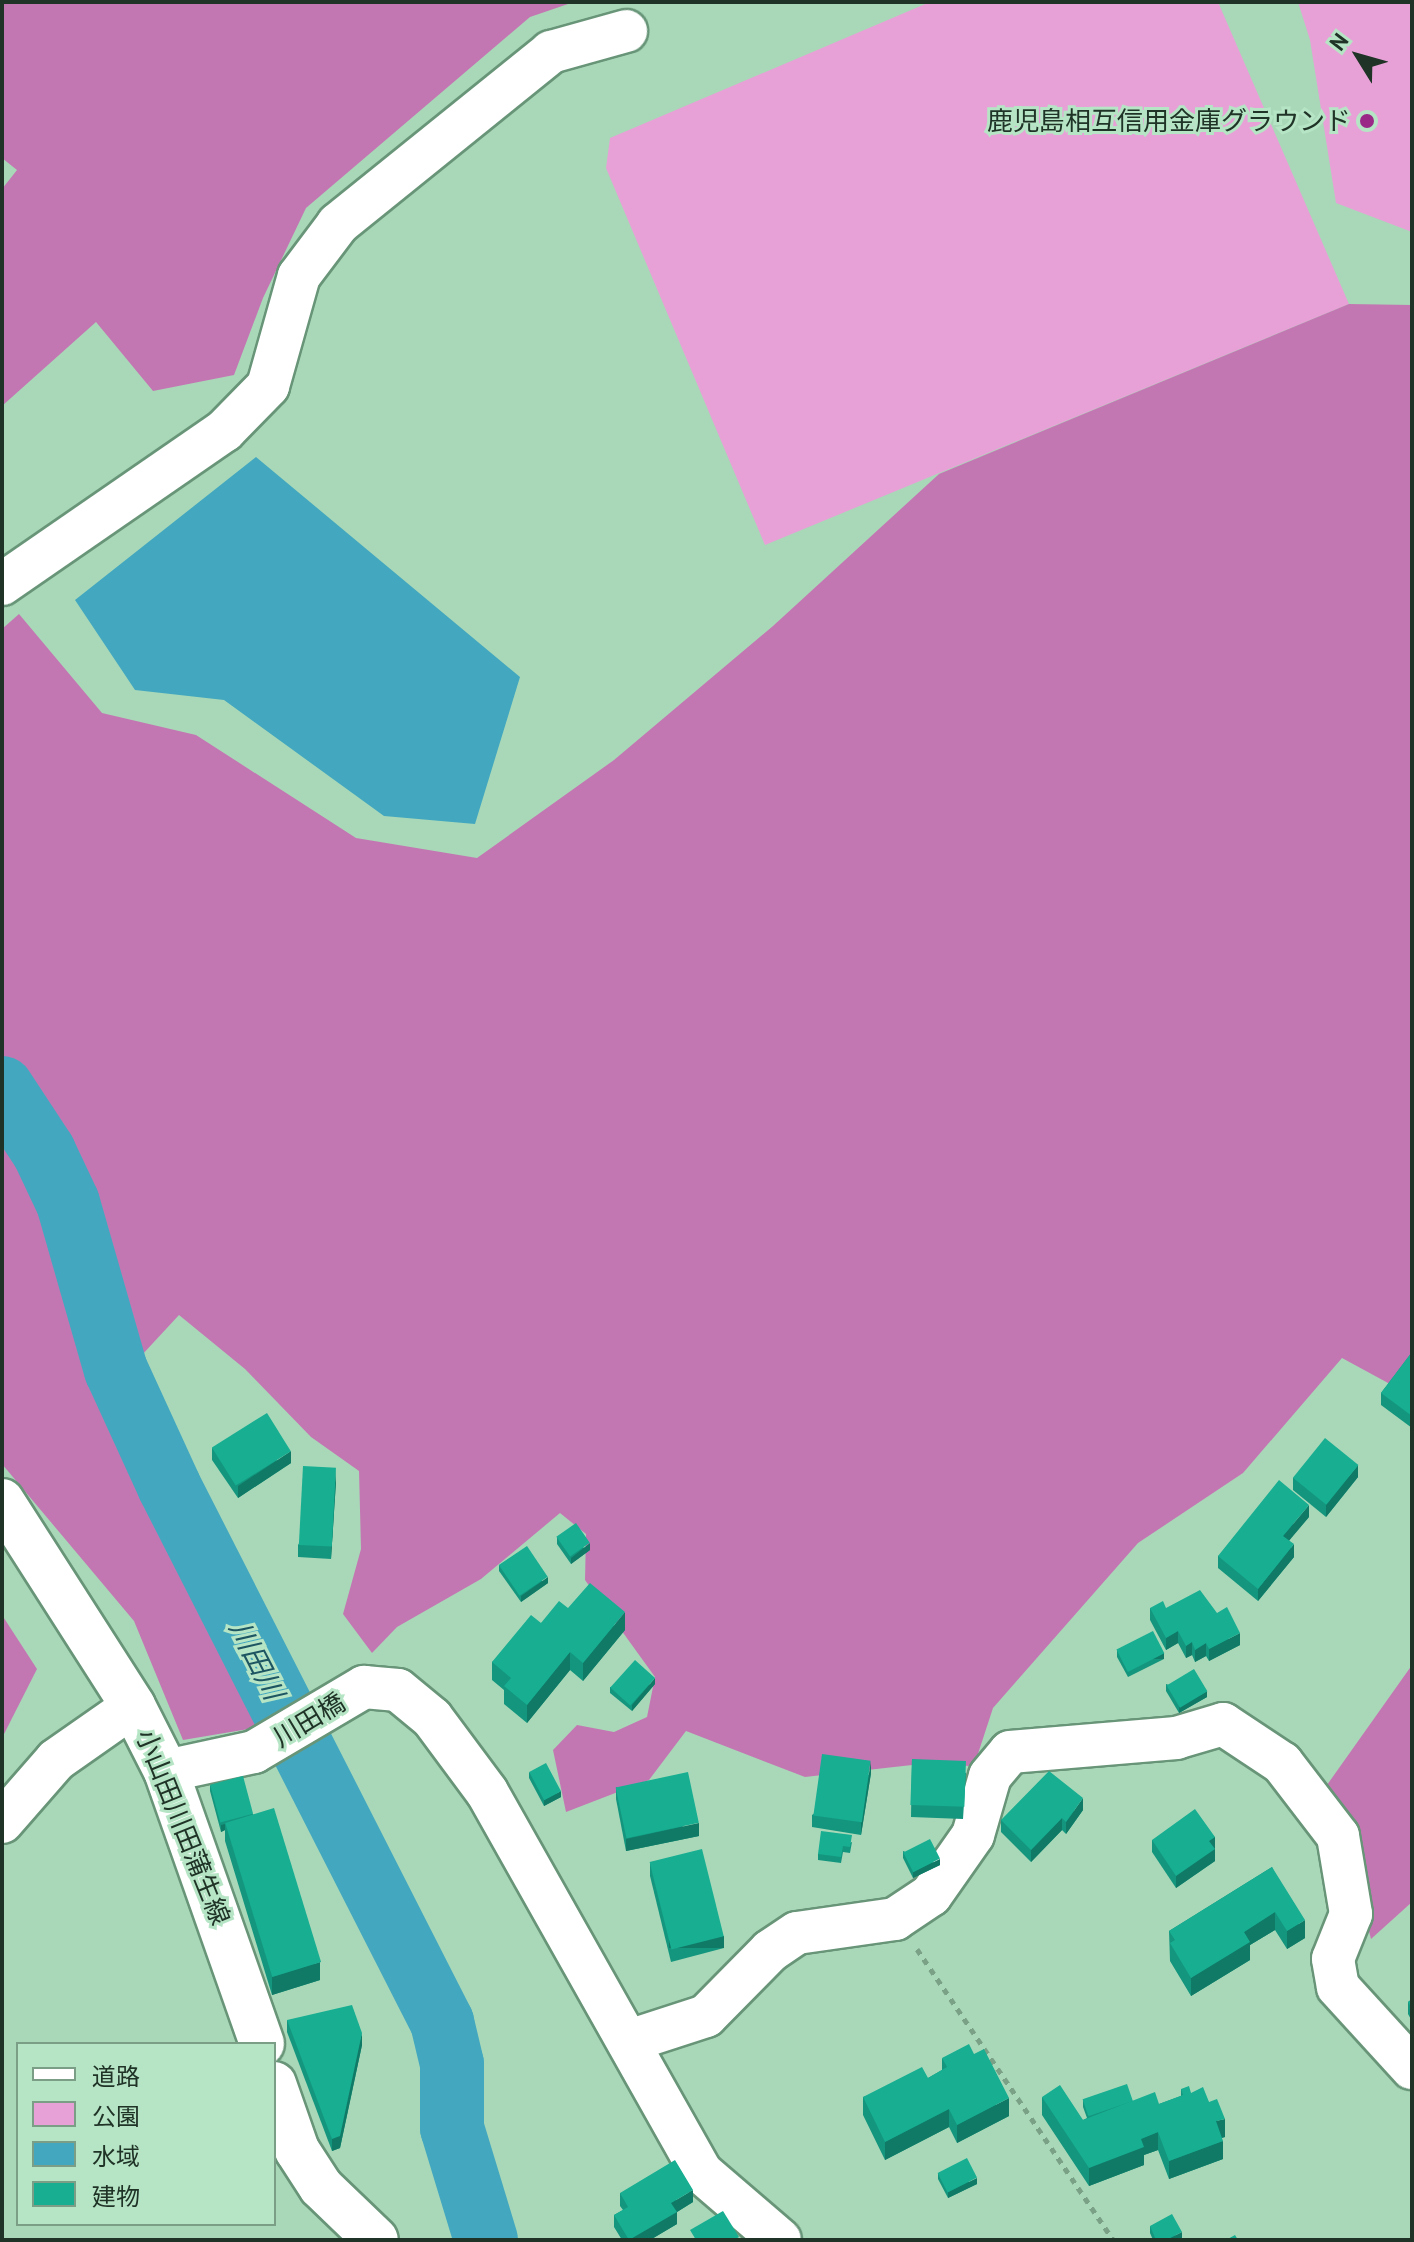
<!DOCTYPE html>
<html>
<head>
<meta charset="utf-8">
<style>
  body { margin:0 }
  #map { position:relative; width:1414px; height:2242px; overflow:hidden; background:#a9d8b8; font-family:"PT Sans","Noto Sans JP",sans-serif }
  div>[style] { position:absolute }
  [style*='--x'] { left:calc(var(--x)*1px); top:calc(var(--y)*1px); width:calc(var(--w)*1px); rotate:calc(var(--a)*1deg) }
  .green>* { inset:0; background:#e7a1d6 }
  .forest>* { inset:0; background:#c377b2 }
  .water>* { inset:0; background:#43a8bf }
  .river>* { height:64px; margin:-32px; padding:0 32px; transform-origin:32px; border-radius:32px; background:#43a8bf }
  .path>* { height:5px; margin-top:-2.5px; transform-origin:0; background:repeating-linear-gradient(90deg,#7aa086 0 6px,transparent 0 12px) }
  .roads { filter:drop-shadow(2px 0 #689578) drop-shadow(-2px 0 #689578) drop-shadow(0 2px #689578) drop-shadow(0 -2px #689578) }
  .minor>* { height:42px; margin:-21px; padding:0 21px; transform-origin:21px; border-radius:21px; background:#fff }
  .major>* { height:44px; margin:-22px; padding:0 22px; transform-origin:22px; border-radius:22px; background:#fff }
  .wall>* { inset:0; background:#14967e }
  .shaded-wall>* { inset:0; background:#107a66; transform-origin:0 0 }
  .building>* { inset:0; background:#17ae92; transform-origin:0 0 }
  .dots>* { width:22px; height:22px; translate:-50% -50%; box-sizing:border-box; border:4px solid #b6e5c5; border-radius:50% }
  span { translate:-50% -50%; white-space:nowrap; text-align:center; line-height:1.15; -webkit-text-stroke:6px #b6e5c5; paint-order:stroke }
  .poi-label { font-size:26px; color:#203327 }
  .right { translate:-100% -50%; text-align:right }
  .street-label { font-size:26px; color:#203327 }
  .water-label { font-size:28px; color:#1d5562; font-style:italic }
  .frame { position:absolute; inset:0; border:4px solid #203327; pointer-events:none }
  .legend { position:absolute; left:16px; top:2042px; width:260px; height:184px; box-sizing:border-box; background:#b6e5c5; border:2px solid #7a9e86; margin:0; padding:10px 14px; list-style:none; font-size:24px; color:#203327 }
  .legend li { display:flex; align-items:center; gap:16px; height:40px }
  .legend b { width:40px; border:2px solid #7a9e86 }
  .north { position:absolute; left:1318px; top:16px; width:80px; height:80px; -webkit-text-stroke:6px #b6e5c5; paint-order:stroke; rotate:307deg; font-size:22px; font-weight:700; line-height:32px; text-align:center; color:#203327 }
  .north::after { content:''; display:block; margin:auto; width:28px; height:36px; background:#203327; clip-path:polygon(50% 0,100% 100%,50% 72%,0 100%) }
</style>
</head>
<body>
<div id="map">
  <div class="green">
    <div style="clip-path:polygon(930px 2px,1218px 2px,1349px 304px,765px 545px,606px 168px,610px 138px)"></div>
    <div style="clip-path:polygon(1298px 2px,1412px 2px,1412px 232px,1336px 203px,1310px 40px)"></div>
  </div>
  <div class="forest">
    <div style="clip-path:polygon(2px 2px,574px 2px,530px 17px,306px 208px,263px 298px,234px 375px,153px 391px,96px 322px,2px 406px,2px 189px,17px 170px,2px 158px)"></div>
    <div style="clip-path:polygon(1349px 304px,1412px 305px,1412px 1396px,1342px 1358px,1243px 1473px,1138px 1543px,993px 1708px,974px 1766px,912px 1765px,805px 1777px,686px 1731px,649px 1780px,566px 1812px,553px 1750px,577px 1725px,614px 1732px,647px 1717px,655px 1677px,585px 1580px,586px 1534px,560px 1513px,481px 1579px,397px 1627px,372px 1653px,343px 1614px,361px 1549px,359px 1471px,311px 1437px,245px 1369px,179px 1315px,103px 1397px,267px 1726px,183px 1740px,134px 1621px,2px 1464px,2px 629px,19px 614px,102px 713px,196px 735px,356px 838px,477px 858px,614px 760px,773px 626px,939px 474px)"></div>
    <div style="clip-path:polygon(2px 1615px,37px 1669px,2px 1738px)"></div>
    <div style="clip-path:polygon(1412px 1665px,1412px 1902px,1371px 1939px,1351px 1862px,1305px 1816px)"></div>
  </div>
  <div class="water">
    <div style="clip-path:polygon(256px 457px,520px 677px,475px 824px,384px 816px,224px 700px,135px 690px,75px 600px)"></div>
  </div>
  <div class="river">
    <div style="--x:2;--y:1088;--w:77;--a:56.7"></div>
    <div style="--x:44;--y:1152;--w:56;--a:64.8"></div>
    <div style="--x:68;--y:1203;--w:174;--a:74"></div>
    <div style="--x:116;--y:1370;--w:128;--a:65.4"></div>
    <div style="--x:169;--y:1486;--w:602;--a:63.01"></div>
    <div style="--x:442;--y:2022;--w:43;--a:76.6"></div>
    <div style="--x:452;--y:2064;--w:64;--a:90"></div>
    <div style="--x:452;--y:2128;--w:117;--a:73.1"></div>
  </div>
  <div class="path">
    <div style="--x:917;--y:1949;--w:351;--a:56"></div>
  </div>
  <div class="roads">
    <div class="minor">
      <div style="--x:2;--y:584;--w:270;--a:-34.6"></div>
      <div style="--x:224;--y:431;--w:63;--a:-45.6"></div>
      <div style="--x:268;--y:386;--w:114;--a:-74.3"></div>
      <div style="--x:299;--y:276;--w:65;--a:-53.1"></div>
      <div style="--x:338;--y:224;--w:274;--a:-38.9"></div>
      <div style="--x:551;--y:52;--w:78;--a:-15.6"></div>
      <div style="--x:166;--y:1771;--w:90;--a:-12.2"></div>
      <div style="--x:254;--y:1752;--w:128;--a:-30.6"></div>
      <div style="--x:364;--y:1687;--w:34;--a:5"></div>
      <div style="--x:398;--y:1690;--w:44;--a:39.5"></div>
      <div style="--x:432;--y:1718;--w:92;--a:53.4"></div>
      <div style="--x:487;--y:1792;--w:436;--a:60.6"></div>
      <div style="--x:701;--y:2172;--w:104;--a:40.7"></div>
      <div style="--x:2;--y:1822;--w:82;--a:-48.9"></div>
      <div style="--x:56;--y:1760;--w:94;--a:-35"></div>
      <div style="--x:629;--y:2041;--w:81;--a:-18"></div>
      <div style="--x:706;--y:2016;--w:91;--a:-45.4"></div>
      <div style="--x:770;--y:1951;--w:32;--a:-34"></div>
      <div style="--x:797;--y:1933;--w:99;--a:-8.1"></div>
      <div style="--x:895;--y:1919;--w:43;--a:-33.7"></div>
      <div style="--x:931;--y:1895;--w:73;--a:-55"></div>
      <div style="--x:973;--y:1835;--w:61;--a:-73.9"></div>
      <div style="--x:990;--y:1776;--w:31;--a:-50"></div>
      <div style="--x:1010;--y:1752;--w:167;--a:-4.8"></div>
      <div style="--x:1176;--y:1738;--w:49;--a:-16.6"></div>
      <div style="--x:1223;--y:1724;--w:71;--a:33.5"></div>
      <div style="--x:1282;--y:1763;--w:92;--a:52.5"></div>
      <div style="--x:1338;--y:1836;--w:79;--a:80.5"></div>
      <div style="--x:1351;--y:1914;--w:48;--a:111.8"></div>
      <div style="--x:1333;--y:1959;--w:28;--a:80"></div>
      <div style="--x:1338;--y:1987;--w:110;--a:47.6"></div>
    </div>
    <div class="major">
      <div style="--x:2;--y:1501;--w:243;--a:57.4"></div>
      <div style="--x:133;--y:1706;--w:73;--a:63.1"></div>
      <div style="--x:166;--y:1771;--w:289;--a:70.6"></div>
      <div style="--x:274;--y:2084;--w:70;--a:70.8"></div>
      <div style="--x:297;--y:2150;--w:44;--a:57"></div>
      <div style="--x:321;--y:2187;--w:76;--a:43.9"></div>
    </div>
  </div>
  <div class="wall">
    <div style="clip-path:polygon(1412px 1352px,1412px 1428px,1381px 1405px,1381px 1393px)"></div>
    <div style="clip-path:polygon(212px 1448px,291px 1463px,238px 1498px,212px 1460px)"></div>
    <div style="clip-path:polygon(1358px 1477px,1326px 1517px,1293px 1490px,1293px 1478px)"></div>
    <div style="clip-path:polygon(336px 1481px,331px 1559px,298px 1557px,298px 1545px)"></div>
    <div style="clip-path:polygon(1309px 1517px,1289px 1540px,1294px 1557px,1258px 1601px,1218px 1568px,1218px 1556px)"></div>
    <div style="clip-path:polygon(557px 1537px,590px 1550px,571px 1564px,557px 1544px)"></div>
    <div style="clip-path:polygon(499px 1565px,548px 1583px,521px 1602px,499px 1571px)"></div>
    <div style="clip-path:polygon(568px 1608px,625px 1630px,583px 1681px,570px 1670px,527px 1723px,504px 1704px,504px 1690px,492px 1680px,492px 1662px,541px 1623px)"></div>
    <div style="clip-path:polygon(1150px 1608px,1166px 1608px,1240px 1645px,1209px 1661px,1206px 1656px,1195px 1662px,1192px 1655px,1186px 1658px,1178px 1643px,1166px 1650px,1150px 1620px)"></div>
    <div style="clip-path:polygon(1117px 1650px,1164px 1659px,1128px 1677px,1117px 1657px)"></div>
    <div style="clip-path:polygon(655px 1684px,632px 1711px,610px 1693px,610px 1687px)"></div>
    <div style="clip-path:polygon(1166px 1684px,1207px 1697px,1179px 1713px,1166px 1691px)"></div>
    <div style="clip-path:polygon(912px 1759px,966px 1773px,963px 1819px,911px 1817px)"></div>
    <div style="clip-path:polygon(529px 1772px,561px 1797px,544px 1806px,529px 1778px)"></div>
    <div style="clip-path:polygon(871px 1773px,861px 1835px,812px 1827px,812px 1815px)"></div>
    <div style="clip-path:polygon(210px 1785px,253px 1814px,320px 1980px,272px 1995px,225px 1841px,225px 1830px,221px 1832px,210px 1791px)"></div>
    <div style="clip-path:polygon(616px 1787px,699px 1836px,626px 1851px,616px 1799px)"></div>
    <div style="clip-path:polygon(1083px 1810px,1066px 1834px,1062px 1830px,1031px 1862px,1001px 1832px,1001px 1820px)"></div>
    <div style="clip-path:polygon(1215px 1837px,1215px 1861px,1176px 1888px,1152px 1852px,1152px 1840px)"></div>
    <div style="clip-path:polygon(852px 1842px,850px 1853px,843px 1852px,841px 1863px,818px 1860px,818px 1854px)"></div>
    <div style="clip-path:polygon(903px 1851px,940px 1865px,913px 1878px,903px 1858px)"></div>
    <div style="clip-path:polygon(650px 1863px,724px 1948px,671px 1962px,650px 1876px)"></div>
    <div style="clip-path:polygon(1272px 1867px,1305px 1938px,1287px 1949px,1275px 1930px,1250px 1945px,1250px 1960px,1191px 1996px,1170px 1961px,1169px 1931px)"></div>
    <div style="clip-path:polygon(1412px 1999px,1412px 2021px,1408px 2014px,1408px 2002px)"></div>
    <div style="clip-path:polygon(287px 2020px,362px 2045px,340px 2148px,332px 2151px,287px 2032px)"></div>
    <div style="clip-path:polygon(942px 2058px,1009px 2116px,957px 2143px,949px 2127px,885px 2160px,863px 2115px,863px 2097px,928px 2078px,942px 2070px)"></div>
    <div style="clip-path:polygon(1181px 2089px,1191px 2093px,1209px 2102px,1225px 2137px,1222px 2138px,1223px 2159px,1169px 2179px,1158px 2150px,1144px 2155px,1144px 2165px,1089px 2186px,1042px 2115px,1042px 2097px,1083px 2120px,1087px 2118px,1083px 2107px,1083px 2100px,1133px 2101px,1159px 2104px,1181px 2096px)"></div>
    <div style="clip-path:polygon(938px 2173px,977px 2184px,948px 2198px,938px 2179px)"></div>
    <div style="clip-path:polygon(620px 2193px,693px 2202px,677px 2212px,677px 2224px,650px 2240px,622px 2240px,614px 2227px,614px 2215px,623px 2210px,620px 2206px)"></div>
    <div style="clip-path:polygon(1150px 2226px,1182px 2238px,1178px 2240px,1153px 2240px,1150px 2233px)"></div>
  </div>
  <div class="shaded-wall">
    <div style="clip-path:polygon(291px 1451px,291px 1463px,238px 1498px,238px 1486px)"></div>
    <div style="clip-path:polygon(1358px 1465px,1358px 1477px,1326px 1517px,1326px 1504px)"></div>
    <div style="clip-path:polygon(336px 1468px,336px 1481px,331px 1559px,331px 1547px)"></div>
    <div style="clip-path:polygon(1309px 1505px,1309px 1517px,1283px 1548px,1283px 1536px)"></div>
    <div style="clip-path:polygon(590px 1543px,590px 1550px,571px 1564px,571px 1558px)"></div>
    <div style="clip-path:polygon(1294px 1544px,1294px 1557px,1258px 1601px,1258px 1589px)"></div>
    <div style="clip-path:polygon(548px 1577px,548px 1583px,521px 1602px,521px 1596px)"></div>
    <div style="clip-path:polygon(625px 1612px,625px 1630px,583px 1681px,583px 1663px)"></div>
    <div style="clip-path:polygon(1178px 1631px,1178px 1643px,1166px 1650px,1166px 1638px)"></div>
    <div style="clip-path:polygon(1240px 1633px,1240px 1645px,1209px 1661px,1209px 1649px)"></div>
    <div style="clip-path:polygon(1192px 1642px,1192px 1655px,1186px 1658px,1186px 1646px)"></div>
    <div style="clip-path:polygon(1206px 1643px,1206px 1656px,1195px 1662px,1195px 1650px)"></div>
    <div style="clip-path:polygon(570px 1652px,570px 1670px,527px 1723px,527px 1705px)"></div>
    <div style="left:1164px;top:1653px;width:6px;height:40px;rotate:90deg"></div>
    <div style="clip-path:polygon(655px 1678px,655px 1684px,632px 1711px,632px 1705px)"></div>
    <div style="clip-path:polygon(1207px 1691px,1207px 1697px,1179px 1713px,1179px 1707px)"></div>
    <div style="clip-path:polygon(871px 1761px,871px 1773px,861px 1835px,861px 1823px)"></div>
    <div style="clip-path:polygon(561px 1791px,561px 1797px,544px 1806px,544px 1800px)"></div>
    <div style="clip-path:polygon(1083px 1798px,1083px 1810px,1066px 1834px,1066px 1822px)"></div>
    <div style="clip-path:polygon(1062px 1818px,1062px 1830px,1031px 1862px,1031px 1850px)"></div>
    <div style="clip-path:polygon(699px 1823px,699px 1836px,626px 1851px,626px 1839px)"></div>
    <div style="clip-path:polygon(225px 1824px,225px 1830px,221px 1832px,221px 1825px)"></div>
    <div style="clip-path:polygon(1215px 1837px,1215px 1861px,1176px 1888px,1176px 1876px,1209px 1841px)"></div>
    <div style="clip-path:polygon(940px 1859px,940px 1865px,913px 1878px,913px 1872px)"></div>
    <div style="clip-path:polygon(1275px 1912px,1275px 1930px,1250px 1945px,1250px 1960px,1191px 1996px,1191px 1978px,1244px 1932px)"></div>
    <div style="clip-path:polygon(1305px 1920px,1305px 1938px,1287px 1949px,1287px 1931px)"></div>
    <div style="left:724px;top:1936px;width:12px;height:55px;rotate:90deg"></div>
    <div style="clip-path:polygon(320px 1962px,320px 1980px,272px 1995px,272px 1977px)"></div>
    <div style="clip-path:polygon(362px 2033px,362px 2045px,340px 2148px,332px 2151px,332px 2139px)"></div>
    <div style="clip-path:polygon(1009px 2098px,1009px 2116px,957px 2143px,957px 2125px)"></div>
    <div style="clip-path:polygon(949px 2109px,949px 2127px,885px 2160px,885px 2142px)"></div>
    <div style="clip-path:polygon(1225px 2119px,1225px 2137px,1216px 2139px,1216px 2121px)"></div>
    <div style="clip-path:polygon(1158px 2132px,1158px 2150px,1144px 2155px,1144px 2165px,1089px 2186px,1089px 2168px,1141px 2139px)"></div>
    <div style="clip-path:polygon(1223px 2141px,1223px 2159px,1169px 2179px,1169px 2161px)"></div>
    <div style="clip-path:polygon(977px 2178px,977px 2184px,948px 2198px,948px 2192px)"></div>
    <div style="clip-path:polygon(693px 2190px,693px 2202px,677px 2212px,677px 2224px,650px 2240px,630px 2240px,671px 2203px)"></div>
    <div style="clip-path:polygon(1182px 2232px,1182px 2238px,1178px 2240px,1166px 2240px)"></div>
  </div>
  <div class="building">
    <div style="clip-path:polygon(1412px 1352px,1412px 1416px,1381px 1393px)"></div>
    <div style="left:267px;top:1413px;width:45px;height:65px;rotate:58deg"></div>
    <div style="left:1325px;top:1438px;width:43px;height:51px;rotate:39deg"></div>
    <div style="left:303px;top:1466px;width:33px;height:79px;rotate:3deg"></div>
    <div style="clip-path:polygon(1279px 1480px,1309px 1505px,1283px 1536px,1294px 1544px,1258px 1589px,1218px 1556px)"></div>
    <div style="left:576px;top:1523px;width:24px;height:24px;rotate:55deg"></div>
    <div style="left:527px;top:1546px;width:37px;height:34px;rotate:56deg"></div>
    <div style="clip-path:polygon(590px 1583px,625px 1612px,583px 1663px,570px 1652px,527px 1705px,504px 1686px,511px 1678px,492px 1662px,531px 1615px,541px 1623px,559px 1601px,568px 1608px)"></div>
    <div style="clip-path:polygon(1200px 1590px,1217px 1613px,1227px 1607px,1240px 1633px,1209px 1649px,1206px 1643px,1195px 1650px,1192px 1642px,1186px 1646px,1178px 1631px,1166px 1638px,1150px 1608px,1163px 1601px,1166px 1608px)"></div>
    <div style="left:1153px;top:1631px;width:25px;height:41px;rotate:63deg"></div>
    <div style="left:635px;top:1660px;width:27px;height:37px;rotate:42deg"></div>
    <div style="left:1194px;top:1669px;width:26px;height:32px;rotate:59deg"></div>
    <div style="left:822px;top:1754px;width:49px;height:62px;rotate:8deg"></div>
    <div style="left:912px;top:1759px;width:54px;height:46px;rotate:2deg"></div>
    <div style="left:546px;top:1763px;width:32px;height:19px;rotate:62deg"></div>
    <div style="clip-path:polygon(1049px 1771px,1083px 1798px,1066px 1822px,1062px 1818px,1031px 1850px,1001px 1820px)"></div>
    <div style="left:688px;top:1772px;width:52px;height:74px;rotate:78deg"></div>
    <div style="left:243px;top:1776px;width:39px;height:34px;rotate:75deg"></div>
    <div style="left:274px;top:1808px;width:161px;height:51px;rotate:73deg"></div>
    <div style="clip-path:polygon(1195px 1809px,1215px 1837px,1209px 1841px,1215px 1849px,1176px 1876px,1152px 1840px)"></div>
    <div style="clip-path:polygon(821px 1831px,852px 1835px,850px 1847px,843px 1846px,841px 1857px,818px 1854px)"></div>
    <div style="left:930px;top:1839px;width:22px;height:30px;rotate:63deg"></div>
    <div style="left:702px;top:1849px;width:90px;height:54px;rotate:76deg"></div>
    <div style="clip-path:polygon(1272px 1867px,1305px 1920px,1287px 1931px,1275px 1912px,1244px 1932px,1250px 1942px,1191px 1978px,1170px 1943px,1175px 1940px,1169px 1931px)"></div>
    <div style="clip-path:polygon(1412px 1999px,1412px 2009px,1408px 2002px)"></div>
    <div style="clip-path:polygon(352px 2005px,362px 2033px,340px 2136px,332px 2139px,287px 2020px)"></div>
    <div style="clip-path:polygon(969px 2044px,974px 2054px,984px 2049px,1009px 2098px,957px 2125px,949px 2109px,885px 2142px,863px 2097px,922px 2067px,928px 2078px,947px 2067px,942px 2058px)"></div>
    <div style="left:1127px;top:2084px;width:18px;height:47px;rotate:71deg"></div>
    <div style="clip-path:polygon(1060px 2085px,1083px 2120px,1155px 2092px,1159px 2104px,1183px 2095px,1181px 2089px,1189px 2086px,1191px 2093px,1203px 2087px,1209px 2102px,1217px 2099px,1225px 2119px,1216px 2121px,1223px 2141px,1169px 2161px,1158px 2132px,1141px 2139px,1144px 2147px,1089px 2168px,1042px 2097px)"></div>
    <div style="left:967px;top:2158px;width:22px;height:33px;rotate:63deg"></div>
    <div style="clip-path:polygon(675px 2160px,693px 2190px,671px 2203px,677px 2212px,629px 2240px,614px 2215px,628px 2207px,620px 2193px)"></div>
    <div style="clip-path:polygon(723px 2211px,739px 2237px,734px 2240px,696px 2240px,690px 2230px)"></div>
    <div style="clip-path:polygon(1172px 2214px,1182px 2232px,1166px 2240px,1156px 2240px,1150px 2226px)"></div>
    <div style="clip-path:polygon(1235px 2235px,1238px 2240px,1226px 2240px)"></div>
  </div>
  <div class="dots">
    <div style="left:1367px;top:121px;background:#992887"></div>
  </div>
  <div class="poi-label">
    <span class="right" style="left:1351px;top:121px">鹿児島相互信用金庫グラウンド</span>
  </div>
  <div class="street-label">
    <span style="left:309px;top:1720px;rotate:-31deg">川田橋</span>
    <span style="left:183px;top:1827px;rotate:68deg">小山田川田蒲生線</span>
  </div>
  <div class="water-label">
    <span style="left:257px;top:1660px;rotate:63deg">川田川</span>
  </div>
  <div class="frame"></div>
  <ul class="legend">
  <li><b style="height:10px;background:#fff"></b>道路</li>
  <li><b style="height:22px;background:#e7a1d6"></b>公園</li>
  <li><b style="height:22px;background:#43a8bf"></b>水域</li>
  <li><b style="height:22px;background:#17ae92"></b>建物</li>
  </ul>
  <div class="north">N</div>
</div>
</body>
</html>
